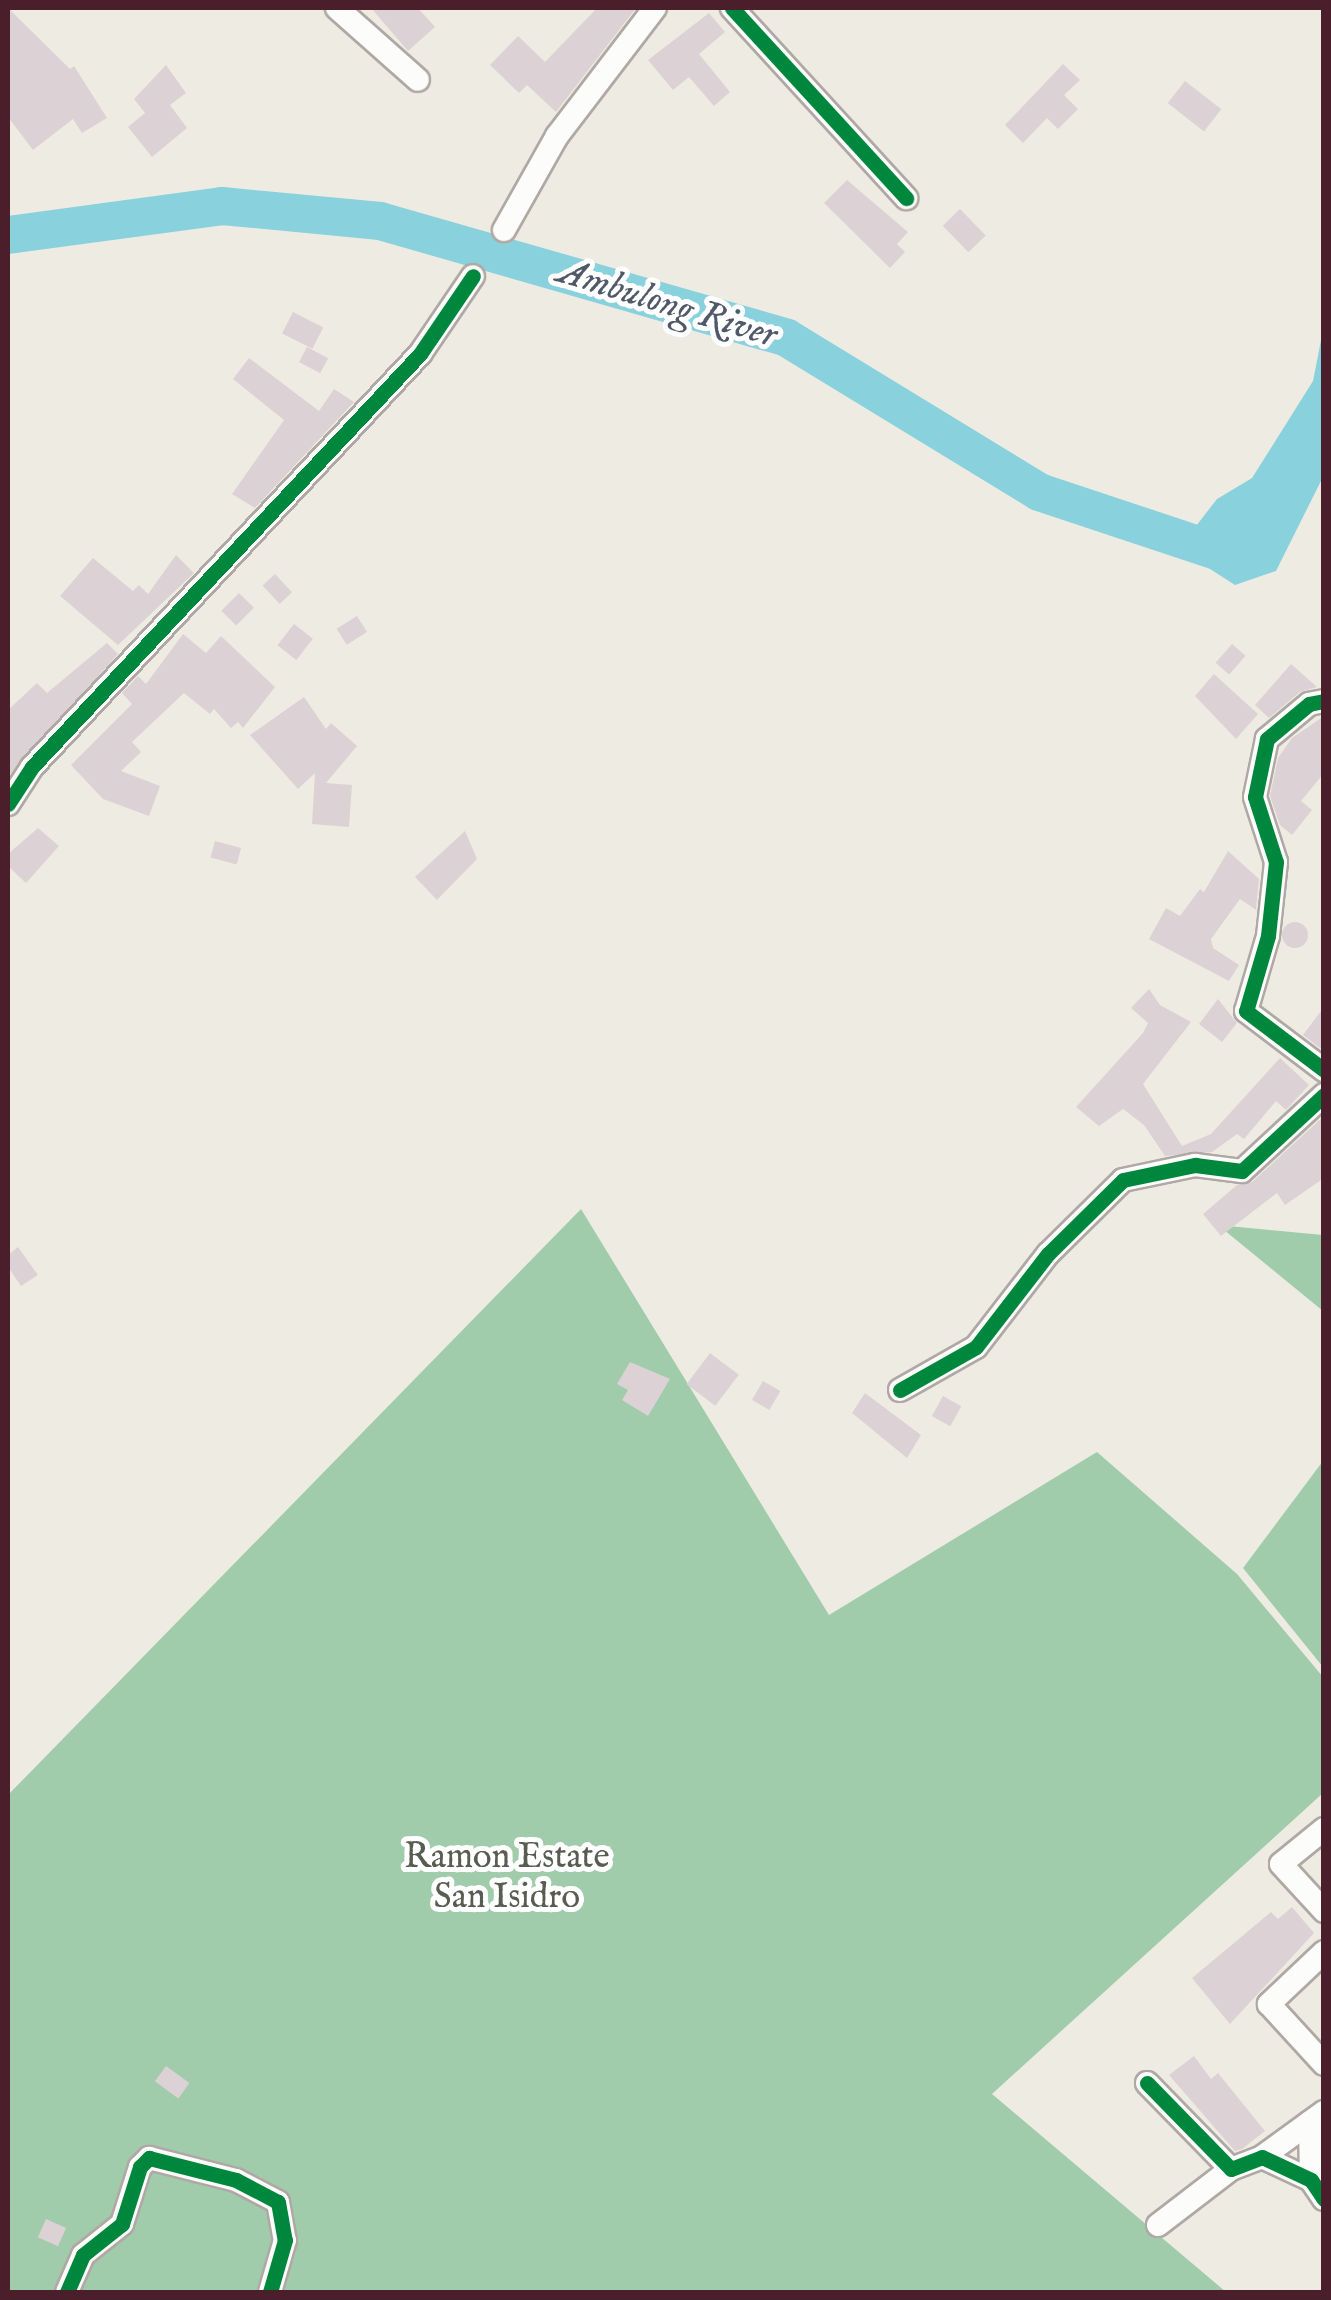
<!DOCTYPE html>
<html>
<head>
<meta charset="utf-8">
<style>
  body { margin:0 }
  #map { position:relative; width:1331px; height:2300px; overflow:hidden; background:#eeece2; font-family:"IM FELL English",serif }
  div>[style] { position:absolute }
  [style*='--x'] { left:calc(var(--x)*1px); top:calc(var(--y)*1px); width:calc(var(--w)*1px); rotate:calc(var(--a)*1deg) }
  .forest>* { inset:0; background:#a0ccac }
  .water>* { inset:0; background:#8ad1de }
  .river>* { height:38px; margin:-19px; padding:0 19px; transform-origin:19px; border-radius:19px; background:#8ad1de }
  .building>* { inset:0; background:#dcd1d5; transform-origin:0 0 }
  .round { border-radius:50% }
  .roads { filter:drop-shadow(2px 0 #afa8a4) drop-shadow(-2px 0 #afa8a4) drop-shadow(0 2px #afa8a4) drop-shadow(0 -2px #afa8a4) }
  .minor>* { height:22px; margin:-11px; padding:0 11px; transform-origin:11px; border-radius:11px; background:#fcfcfb }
  .cycleway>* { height:15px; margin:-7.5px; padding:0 7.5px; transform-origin:7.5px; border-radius:7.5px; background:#00873e }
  span { translate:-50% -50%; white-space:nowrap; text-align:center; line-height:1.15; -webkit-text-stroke:10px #fff; paint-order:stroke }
  .park-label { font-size:35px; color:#595d51 }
  .water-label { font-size:38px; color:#515969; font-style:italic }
  .frame { position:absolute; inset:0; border:10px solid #4a1f2b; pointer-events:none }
</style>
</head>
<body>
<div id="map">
  <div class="forest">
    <div style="clip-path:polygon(581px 1209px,829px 1615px,1097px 1452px,1237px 1574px,1323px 1677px,1323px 1793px,992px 2094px,1226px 2292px,8px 2292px,8px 1795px)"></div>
    <div style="clip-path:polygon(1218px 1225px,1323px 1235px,1323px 1311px)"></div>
    <div style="clip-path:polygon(1323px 1461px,1323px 1667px,1243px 1568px)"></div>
  </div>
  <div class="water">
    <div style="clip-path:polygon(1323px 330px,1323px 477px,1276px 571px,1235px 585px,1171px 544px,1168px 533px,1196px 526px,1217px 499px,1252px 478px,1313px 381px)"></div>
  </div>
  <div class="river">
    <div style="--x:8;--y:235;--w:216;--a:-7.7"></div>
    <div style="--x:222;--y:206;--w:159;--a:5.4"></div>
    <div style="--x:380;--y:221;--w:423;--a:16"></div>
    <div style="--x:787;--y:338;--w:295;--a:31.4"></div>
    <div style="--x:1039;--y:492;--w:183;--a:18.4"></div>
  </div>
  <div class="building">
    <div style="clip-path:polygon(8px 8px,70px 69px,74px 66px,107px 118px,82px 133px,73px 119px,33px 150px,8px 117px)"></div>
    <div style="clip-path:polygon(371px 8px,418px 8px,435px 27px,408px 51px)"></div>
    <div style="clip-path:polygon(597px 8px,636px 8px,556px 112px,527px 85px,519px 93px,490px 65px,518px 36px,545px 62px)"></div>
    <div style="clip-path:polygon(709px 13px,725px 32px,699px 54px,730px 92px,714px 106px,689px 77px,673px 90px,648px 60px)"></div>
    <div style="clip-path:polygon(1063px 64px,1080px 80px,1064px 95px,1078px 109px,1058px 129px,1047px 118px,1023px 143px,1005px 125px)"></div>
    <div style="clip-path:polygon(166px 65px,186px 93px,170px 105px,187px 128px,152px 157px,128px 127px,145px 113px,134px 99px)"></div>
    <div style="left:1185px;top:81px;width:46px;height:28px;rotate:38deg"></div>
    <div style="clip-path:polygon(847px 180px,908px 232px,897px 244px,905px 252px,890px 268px,824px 203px)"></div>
    <div style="left:960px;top:209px;width:37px;height:24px;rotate:46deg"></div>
    <div style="left:293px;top:312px;width:34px;height:24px;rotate:27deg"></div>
    <div style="left:307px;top:347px;width:24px;height:17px;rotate:28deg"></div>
    <div style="clip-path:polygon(249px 358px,319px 411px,334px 389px,354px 402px,255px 508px,232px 494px,284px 420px,233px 379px)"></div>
    <div style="clip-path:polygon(176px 555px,194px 573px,118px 645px,60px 596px,93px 558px,133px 591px,139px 585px,148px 594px)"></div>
    <div style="left:275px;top:574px;width:25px;height:17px;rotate:47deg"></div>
    <div style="left:239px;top:593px;width:21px;height:25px;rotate:45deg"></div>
    <div style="left:357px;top:616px;width:19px;height:24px;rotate:58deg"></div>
    <div style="left:294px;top:624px;width:24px;height:27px;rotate:38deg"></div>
    <div style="clip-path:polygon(183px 634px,206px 653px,221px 636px,275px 687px,243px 728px,238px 722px,231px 728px,214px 709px,210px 714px,184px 693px,132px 742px,141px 752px,121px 771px,160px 786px,149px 816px,103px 799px,71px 765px,132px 704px,122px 693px,138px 676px,146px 684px)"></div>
    <div style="clip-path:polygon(107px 643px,118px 654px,8px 777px,8px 710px,37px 683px,47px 693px)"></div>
    <div style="left:1232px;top:644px;width:18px;height:25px;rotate:41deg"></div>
    <div style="clip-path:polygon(1291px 664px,1317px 687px,1300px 692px,1269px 718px,1255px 705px)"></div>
    <div style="clip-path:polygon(1214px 674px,1258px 714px,1236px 739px,1195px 696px)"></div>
    <div style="clip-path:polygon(304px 697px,326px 729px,331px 723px,357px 746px,326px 783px,352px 785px,349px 827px,312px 824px,315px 773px,298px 789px,250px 735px)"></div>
    <div style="clip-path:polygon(1324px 716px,1324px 773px,1301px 801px,1312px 810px,1292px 835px,1280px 825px,1270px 796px,1278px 758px,1292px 738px)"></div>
    <div style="clip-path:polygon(38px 828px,59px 846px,26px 883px,8px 866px,8px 854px)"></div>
    <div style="clip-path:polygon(465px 831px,477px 859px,437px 900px,415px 877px)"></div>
    <div style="left:215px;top:841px;width:27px;height:17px;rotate:15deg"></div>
    <div style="clip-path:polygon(1228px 851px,1259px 879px,1256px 910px,1240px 899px,1211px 939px,1213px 948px,1239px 965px,1229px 981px,1149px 939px,1166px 908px,1180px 916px,1200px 889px,1204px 892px)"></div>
    <div class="round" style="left:1282px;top:922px;width:26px;height:26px"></div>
    <div style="clip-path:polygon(1149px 989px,1160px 1005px,1191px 1022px,1143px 1084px,1182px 1146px,1211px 1134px,1280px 1058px,1309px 1085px,1286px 1110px,1276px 1101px,1244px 1139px,1237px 1134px,1212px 1152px,1165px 1156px,1144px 1125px,1123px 1109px,1099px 1126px,1076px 1107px,1143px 1033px,1148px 1023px,1131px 1008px)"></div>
    <div style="clip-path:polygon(1218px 999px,1237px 1023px,1222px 1042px,1199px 1024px)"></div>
    <div style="clip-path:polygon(1324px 1007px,1324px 1051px,1303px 1035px)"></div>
    <div style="clip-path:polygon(1324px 1116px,1324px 1178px,1285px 1205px,1277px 1193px,1221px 1236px,1203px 1214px,1237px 1185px,1252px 1182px)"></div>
    <div style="clip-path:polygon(18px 1247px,38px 1275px,21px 1286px,8px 1267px,8px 1255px)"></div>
    <div style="left:710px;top:1353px;width:36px;height:39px;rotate:37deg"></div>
    <div style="clip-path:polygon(630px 1362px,670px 1379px,648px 1416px,622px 1400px,628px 1390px,617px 1384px)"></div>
    <div style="left:763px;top:1381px;width:20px;height:22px;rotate:30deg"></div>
    <div style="clip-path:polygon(865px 1393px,921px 1435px,907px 1458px,852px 1413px)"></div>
    <div style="left:943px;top:1396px;width:21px;height:23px;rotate:29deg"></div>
    <div style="clip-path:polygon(1292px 1907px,1314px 1933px,1230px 2024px,1192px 1978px,1271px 1912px,1278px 1919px)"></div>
    <div style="clip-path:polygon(1194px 2056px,1211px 2079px,1218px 2073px,1265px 2131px,1242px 2149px,1235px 2151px,1169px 2075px)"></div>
    <div style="left:166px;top:2066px;width:29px;height:19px;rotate:36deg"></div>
    <div style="left:46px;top:2219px;width:22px;height:20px;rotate:24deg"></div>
  </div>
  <div class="roads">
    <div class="minor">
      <div style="--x:337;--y:8;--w:108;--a:41.6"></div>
      <div style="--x:732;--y:8;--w:258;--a:47.5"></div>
      <div style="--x:504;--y:230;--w:108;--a:-60.6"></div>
      <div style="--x:557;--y:136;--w:161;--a:-52.6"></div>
      <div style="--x:1324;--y:701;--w:15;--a:169"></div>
      <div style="--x:1309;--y:704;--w:55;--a:140.2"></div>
      <div style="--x:1267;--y:739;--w:59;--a:101.7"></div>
      <div style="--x:1255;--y:797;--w:68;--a:72.1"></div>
      <div style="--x:1276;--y:862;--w:74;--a:96.2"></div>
      <div style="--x:1268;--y:936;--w:78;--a:106.3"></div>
      <div style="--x:1246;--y:1011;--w:98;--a:37.1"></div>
      <div style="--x:8;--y:804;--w:44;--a:-57"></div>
      <div style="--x:32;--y:767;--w:567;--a:-46.79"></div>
      <div style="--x:420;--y:354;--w:94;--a:-55.8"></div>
      <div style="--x:900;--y:1390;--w:87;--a:-29.5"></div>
      <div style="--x:976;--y:1347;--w:118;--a:-52.3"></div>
      <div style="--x:1048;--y:1254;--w:105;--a:-44.6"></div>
      <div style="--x:1123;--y:1180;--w:74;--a:-11.8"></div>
      <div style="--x:1195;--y:1165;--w:47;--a:7.3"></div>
      <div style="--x:1242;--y:1171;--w:112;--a:-42.8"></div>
      <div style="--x:1324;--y:1829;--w:55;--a:140.9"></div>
      <div style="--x:1281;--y:1864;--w:64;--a:47.5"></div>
      <div style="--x:1324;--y:1952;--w:76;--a:136.6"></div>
      <div style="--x:1269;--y:2004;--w:81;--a:47.5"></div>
      <div style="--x:1147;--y:2083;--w:120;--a:45.7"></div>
      <div style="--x:1231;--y:2169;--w:33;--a:-21"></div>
      <div style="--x:1262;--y:2157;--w:54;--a:25.1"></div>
      <div style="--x:1311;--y:2180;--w:23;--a:56"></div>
      <div style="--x:1310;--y:2122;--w:58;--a:89"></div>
      <div style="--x:1262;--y:2157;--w:77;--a:-36"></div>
      <div style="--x:1158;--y:2225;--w:92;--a:-37.5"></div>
      <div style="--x:67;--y:2292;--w:40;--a:-66.6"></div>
      <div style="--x:83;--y:2255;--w:50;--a:-38.5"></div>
      <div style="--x:122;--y:2224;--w:60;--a:-72.5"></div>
      <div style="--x:140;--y:2167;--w:13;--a:-45"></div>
      <div style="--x:149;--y:2158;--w:90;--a:14.2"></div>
      <div style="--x:236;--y:2180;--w:47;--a:27.6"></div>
      <div style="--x:278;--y:2202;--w:39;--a:80"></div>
      <div style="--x:285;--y:2240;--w:54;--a:106.1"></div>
    </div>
  </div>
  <div class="cycleway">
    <div style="--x:732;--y:8;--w:258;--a:47.5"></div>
    <div style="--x:1324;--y:701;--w:15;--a:169"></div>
    <div style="--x:1309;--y:704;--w:55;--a:140.2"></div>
    <div style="--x:1267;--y:739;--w:59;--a:101.7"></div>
    <div style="--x:1255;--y:797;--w:68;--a:72.1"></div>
    <div style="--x:1276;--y:862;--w:74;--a:96.2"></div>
    <div style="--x:1268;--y:936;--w:78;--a:106.3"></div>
    <div style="--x:1246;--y:1011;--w:98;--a:37.1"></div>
    <div style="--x:8;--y:804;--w:44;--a:-57"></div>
    <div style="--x:32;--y:767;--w:567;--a:-46.79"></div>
    <div style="--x:420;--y:354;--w:94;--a:-55.8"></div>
    <div style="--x:900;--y:1390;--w:87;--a:-29.5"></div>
    <div style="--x:976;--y:1347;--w:118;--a:-52.3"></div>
    <div style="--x:1048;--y:1254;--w:105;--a:-44.6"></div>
    <div style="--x:1123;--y:1180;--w:74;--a:-11.8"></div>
    <div style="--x:1195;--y:1165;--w:47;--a:7.3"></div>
    <div style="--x:1242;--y:1171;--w:112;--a:-42.8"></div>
    <div style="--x:1147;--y:2083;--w:120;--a:45.7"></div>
    <div style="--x:1231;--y:2169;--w:33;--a:-21"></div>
    <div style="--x:1262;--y:2157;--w:54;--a:25.1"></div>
    <div style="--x:1311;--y:2180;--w:23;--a:56"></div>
    <div style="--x:67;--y:2292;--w:40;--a:-66.6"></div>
    <div style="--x:83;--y:2255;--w:50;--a:-38.5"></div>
    <div style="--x:122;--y:2224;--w:60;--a:-72.5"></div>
    <div style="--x:140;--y:2167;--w:13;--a:-45"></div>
    <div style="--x:149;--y:2158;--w:90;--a:14.2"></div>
    <div style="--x:236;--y:2180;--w:47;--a:27.6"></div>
    <div style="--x:278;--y:2202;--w:39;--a:80"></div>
    <div style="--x:285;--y:2240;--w:54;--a:106.1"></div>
  </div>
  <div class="park-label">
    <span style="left:507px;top:1878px">Ramon Estate<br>San Isidro</span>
  </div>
  <div class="water-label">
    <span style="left:667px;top:305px;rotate:17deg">Ambulong River</span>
  </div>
  <div class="frame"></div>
</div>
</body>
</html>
